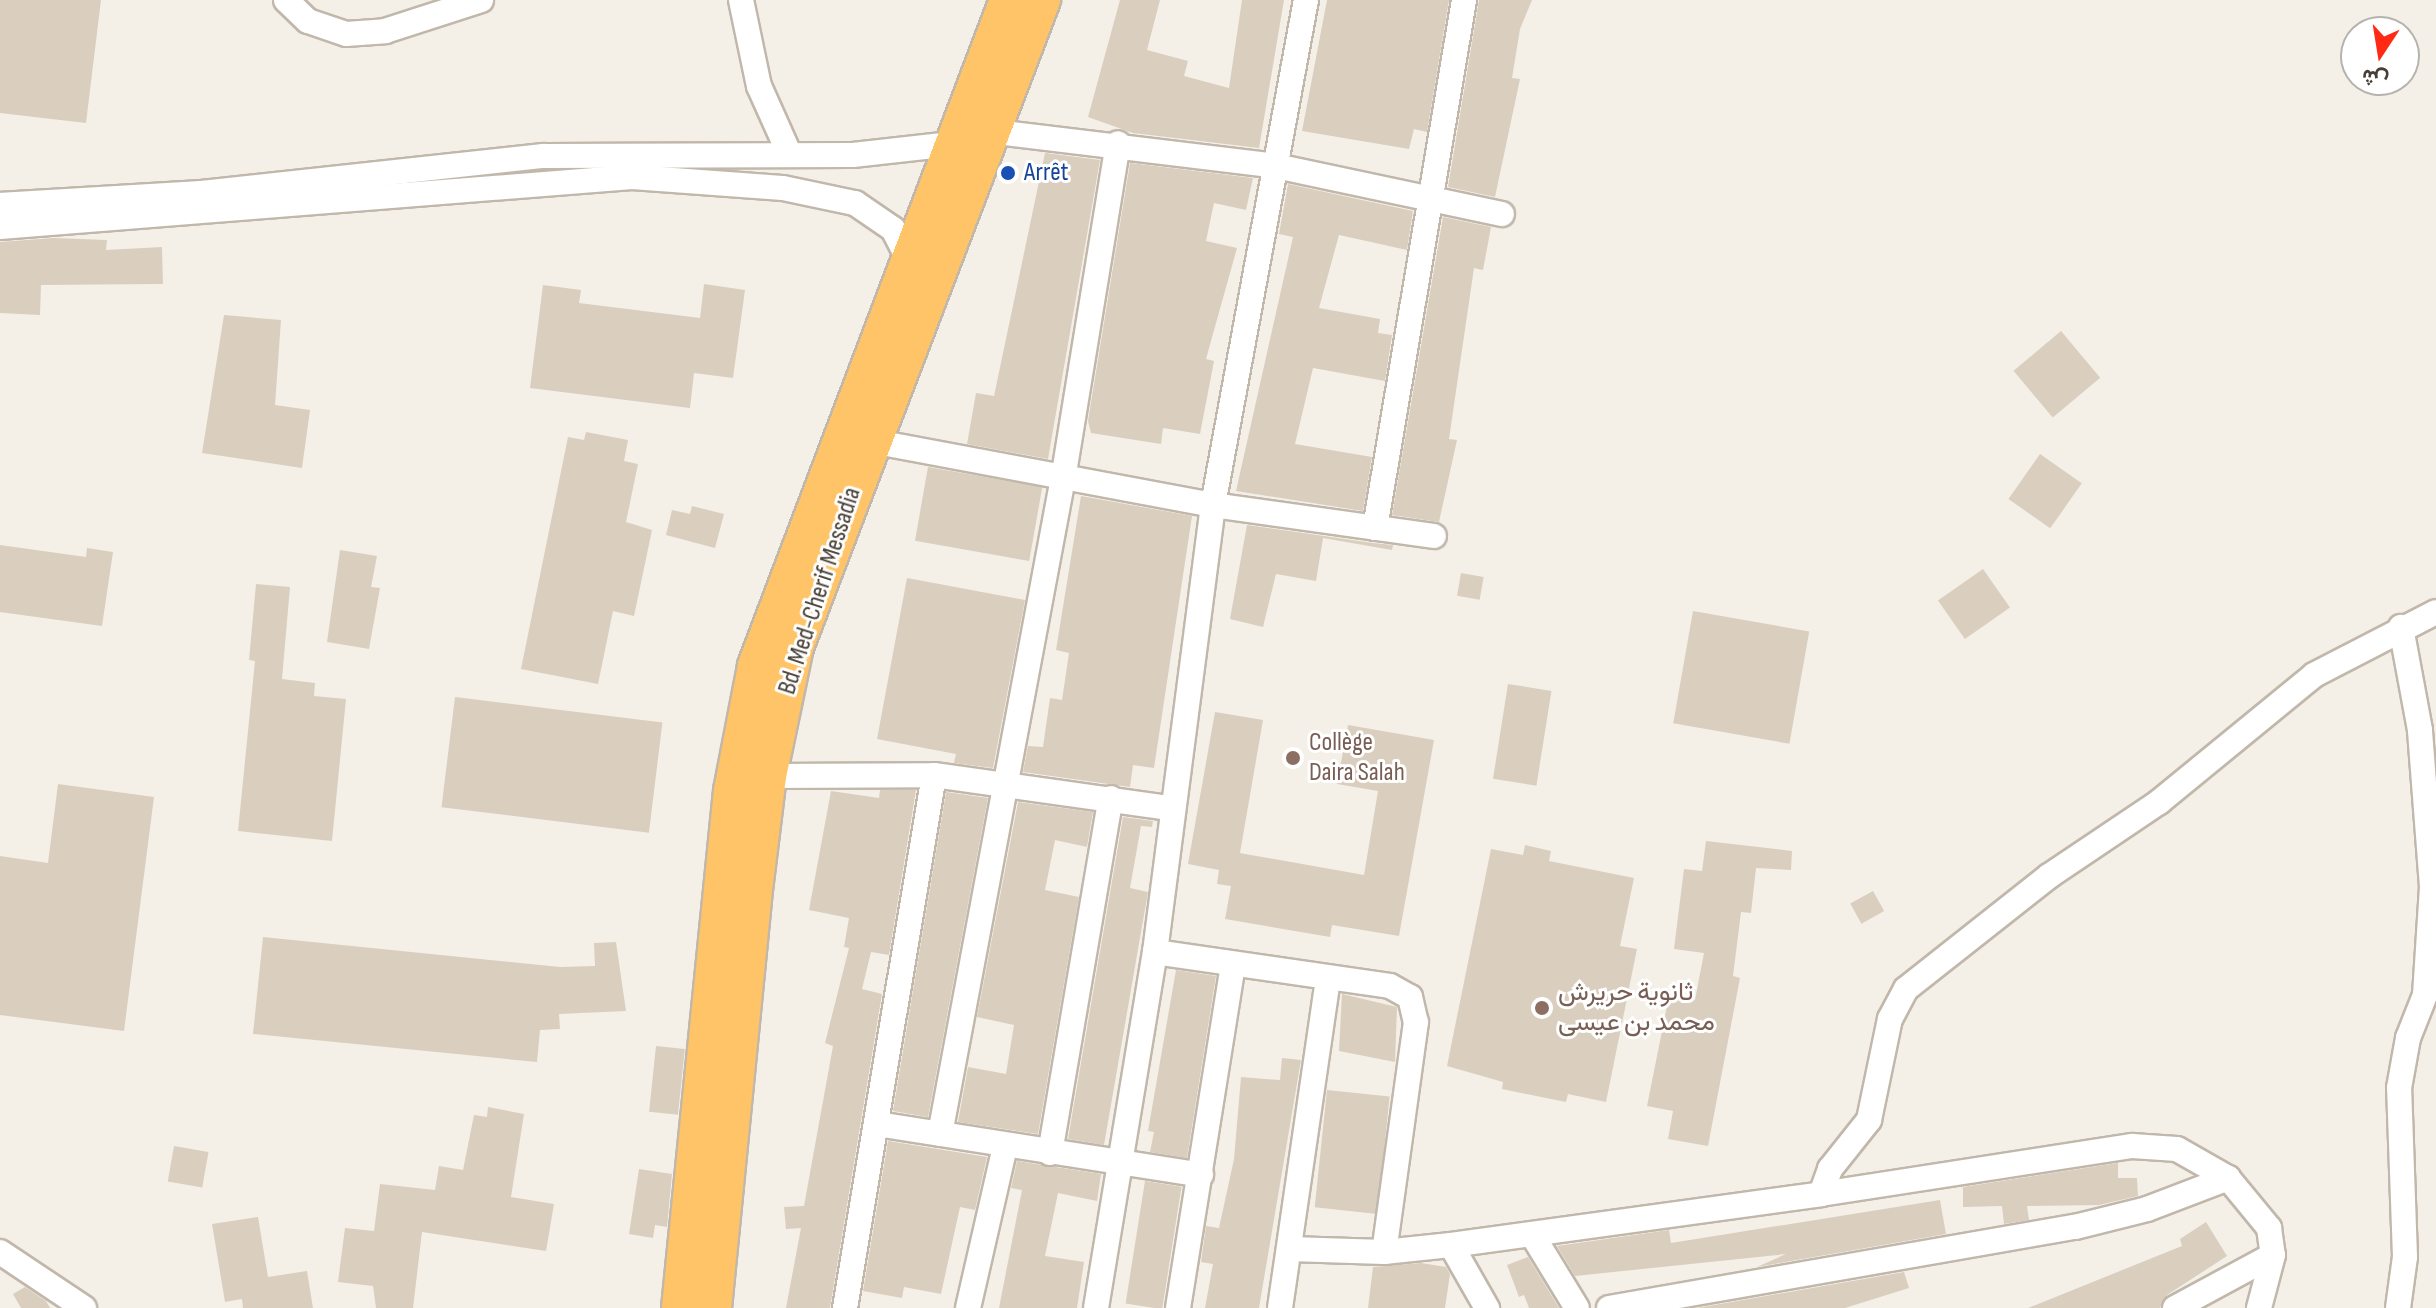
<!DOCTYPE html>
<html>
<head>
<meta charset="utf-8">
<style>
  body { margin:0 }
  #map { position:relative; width:2436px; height:1308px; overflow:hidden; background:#f4f0e8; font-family:"Sofia Sans Condensed",Vazirmatn,sans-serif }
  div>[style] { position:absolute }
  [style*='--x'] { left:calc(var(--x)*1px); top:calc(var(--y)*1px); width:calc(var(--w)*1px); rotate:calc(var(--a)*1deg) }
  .building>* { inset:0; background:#dacebf; transform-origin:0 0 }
  .roads { filter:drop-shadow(2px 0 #c1b7aa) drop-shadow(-2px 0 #c1b7aa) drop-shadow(0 2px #c1b7aa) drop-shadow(0 -2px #c1b7aa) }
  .minor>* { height:24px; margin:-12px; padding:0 12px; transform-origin:12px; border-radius:12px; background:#fff }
  .highway>* { height:36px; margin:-18px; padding:0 18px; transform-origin:18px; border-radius:18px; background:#ffc468 }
  .dots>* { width:22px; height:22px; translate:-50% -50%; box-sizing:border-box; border:4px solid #fff; border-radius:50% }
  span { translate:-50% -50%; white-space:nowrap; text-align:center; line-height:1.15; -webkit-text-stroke:6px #fff; paint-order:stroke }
  .transit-label { font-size:26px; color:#164399 }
  .left { translate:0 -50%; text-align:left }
  .street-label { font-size:26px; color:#484036 }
  .education-label { font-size:26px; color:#785e54 }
  .north { position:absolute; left:2340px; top:16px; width:80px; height:80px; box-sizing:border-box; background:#fff; border:2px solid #b6b3af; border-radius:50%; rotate:192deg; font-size:22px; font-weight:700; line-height:32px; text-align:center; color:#484036 }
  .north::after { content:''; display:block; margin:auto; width:28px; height:36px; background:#ff2914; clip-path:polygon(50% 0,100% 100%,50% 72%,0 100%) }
</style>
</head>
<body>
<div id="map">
  <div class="building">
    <div style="clip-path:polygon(0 0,101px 0,86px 123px,0 113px)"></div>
    <div style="clip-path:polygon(1120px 0,1160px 0,1147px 50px,1188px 61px,1184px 76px,1229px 88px,1242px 0,1284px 0,1259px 148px,1133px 133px,1088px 117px)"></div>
    <div style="clip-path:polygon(1327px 0,1449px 0,1427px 132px,1414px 129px,1409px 149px,1302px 131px)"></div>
    <div style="clip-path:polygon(1479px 0,1532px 0,1520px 29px,1512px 78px,1520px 79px,1495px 197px,1448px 187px)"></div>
    <div style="clip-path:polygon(1045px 153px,1100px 160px,1048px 459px,967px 444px,976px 393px,994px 396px)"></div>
    <div style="clip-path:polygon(1130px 163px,1253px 178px,1246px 210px,1214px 203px,1206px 241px,1237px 248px,1206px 359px,1214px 361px,1200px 434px,1163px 428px,1161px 444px,1091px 433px,1088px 421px)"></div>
    <div style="clip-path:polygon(1288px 184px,1413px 211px,1407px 250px,1339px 235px,1319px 308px,1380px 319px,1378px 333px,1392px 335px,1385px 381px,1313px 368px,1295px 444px,1372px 457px,1363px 511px,1236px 491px,1293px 237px,1279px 234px)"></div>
    <div style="clip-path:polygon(1443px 217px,1491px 227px,1483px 270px,1474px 268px,1449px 439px,1457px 440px,1439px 522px,1392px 515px)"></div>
    <div style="clip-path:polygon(53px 238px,107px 240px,106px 250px,162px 247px,163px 284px,41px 285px,40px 315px,0 313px,0 242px)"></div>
    <div style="clip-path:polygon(704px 284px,745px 290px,733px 378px,694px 373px,690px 408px,530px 388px,543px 285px,581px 290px,579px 303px,700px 318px)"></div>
    <div style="clip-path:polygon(224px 315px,281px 320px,275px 405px,310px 410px,302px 468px,202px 453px)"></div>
    <div style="left:2061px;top:331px;width:61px;height:62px;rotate:50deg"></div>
    <div style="clip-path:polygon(586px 432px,628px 440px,624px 461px,638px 464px,626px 522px,652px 530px,634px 616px,613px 611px,598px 684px,521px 669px,568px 437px,584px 440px)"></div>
    <div style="left:2040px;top:454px;width:51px;height:55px;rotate:35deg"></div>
    <div style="left:928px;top:467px;width:116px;height:75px;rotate:10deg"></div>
    <div style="clip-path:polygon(1081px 496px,1192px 516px,1154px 768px,1133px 765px,1130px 787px,1023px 772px,1028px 746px,1043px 747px,1050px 698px,1062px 700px,1069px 653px,1056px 650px)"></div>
    <div style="clip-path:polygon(692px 506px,724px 514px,715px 548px,666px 535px,672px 510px,690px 514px)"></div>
    <div style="clip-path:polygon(1247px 525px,1373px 543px,1393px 545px,1392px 550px,1323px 538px,1316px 581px,1276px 574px,1263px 627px,1230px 619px)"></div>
    <div style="clip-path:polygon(0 545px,86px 557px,87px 548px,113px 552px,102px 626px,0 612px)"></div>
    <div style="clip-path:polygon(340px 550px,377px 556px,371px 587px,380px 588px,369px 649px,327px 642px)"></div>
    <div style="left:1983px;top:569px;width:47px;height:55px;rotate:55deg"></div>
    <div style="left:1461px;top:573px;width:23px;height:23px;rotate:10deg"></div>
    <div style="clip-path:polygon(907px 578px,1025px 600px,993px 768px,954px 763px,956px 754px,877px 739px)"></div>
    <div style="clip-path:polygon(256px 584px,290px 587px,282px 679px,315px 683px,314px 696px,346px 699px,332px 841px,238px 831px,255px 661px,249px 660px)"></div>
    <div style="left:1693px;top:611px;width:118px;height:114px;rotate:10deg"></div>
    <div style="left:1508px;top:684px;width:44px;height:96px;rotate:9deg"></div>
    <div style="left:455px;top:697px;width:209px;height:111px;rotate:7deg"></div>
    <div style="clip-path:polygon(1215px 712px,1263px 720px,1240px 853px,1364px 875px,1378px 791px,1337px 784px,1348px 725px,1434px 740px,1399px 936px,1332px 925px,1330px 937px,1225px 919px,1231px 886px,1217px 884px,1219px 870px,1188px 864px)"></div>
    <div style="clip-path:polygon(58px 784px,154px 797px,124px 1031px,0 1015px,0 856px,48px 863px)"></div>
    <div style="clip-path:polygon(880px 790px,916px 790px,889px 955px,871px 952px,862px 989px,882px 994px,830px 1308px,786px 1308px,801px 1228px,786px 1229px,784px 1207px,804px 1206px,833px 1046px,825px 1043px,849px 948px,844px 947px,849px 918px,809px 910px,831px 791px,879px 798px)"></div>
    <div style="clip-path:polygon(946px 792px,988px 798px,928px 1117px,893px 1111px)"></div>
    <div style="clip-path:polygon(1018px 802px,1093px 812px,1087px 847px,1055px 840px,1045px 890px,1079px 897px,1038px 1134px,958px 1122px,968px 1067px,1006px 1074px,1014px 1025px,977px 1017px)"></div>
    <div style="clip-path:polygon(1123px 817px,1153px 821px,1152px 827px,1141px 826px,1130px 888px,1148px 892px,1104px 1145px,1068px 1139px)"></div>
    <div style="clip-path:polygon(1706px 841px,1792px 851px,1791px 870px,1756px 868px,1751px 913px,1741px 912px,1733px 976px,1740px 978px,1708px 1146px,1668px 1139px,1673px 1111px,1647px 1106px,1669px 996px,1695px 1000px,1704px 953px,1674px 949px,1684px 869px,1702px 871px)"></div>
    <div style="clip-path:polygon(1525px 845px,1551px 851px,1549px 861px,1634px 878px,1620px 946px,1637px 949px,1606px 1102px,1568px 1094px,1566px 1102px,1502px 1089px,1503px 1082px,1447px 1066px,1491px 849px,1523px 855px)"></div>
    <div style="left:1873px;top:891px;width:23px;height:26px;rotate:61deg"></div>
    <div style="clip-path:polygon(263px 937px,560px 967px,595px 966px,594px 943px,616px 942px,626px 1011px,559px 1014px,560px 1029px,540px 1030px,537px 1062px,253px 1034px)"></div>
    <div style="clip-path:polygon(1176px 970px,1216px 976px,1187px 1158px,1150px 1152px,1154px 1132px,1148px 1131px)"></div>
    <div style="clip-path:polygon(1342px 994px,1397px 1007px,1395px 1062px,1339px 1051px)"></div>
    <div style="left:656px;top:1046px;width:29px;height:66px;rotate:6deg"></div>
    <div style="clip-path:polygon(1282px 1058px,1301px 1060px,1259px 1308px,1205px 1308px,1213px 1264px,1201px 1262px,1206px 1226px,1219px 1228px,1234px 1159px,1241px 1077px,1280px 1080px)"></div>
    <div style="left:1327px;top:1090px;width:63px;height:118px;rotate:6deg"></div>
    <div style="clip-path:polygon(488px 1107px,524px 1114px,511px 1197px,554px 1204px,546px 1251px,422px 1232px,413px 1308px,376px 1308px,373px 1286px,338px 1282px,345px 1228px,374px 1231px,380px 1184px,435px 1190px,439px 1166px,463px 1170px,474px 1115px,487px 1117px)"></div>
    <div style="clip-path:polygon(888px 1141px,987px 1157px,975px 1210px,960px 1207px,941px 1294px,904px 1287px,902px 1298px,863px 1291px)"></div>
    <div style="left:174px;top:1146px;width:35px;height:36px;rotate:10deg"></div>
    <div style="clip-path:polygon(1017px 1161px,1101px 1174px,1097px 1201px,1058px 1193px,1045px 1256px,1084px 1262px,1077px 1308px,999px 1308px,1022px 1190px,1011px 1188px)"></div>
    <div style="clip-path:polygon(2118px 1163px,2118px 1178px,2137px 1178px,2138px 1196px,2099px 1205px,2027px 1206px,2029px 1220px,2004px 1224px,2002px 1206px,1963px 1207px,1963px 1187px)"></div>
    <div style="clip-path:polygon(639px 1169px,672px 1174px,667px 1227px,655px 1225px,653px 1238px,629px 1234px)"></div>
    <div style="left:1145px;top:1181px;width:37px;height:124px;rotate:9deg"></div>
    <div style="clip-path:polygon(1940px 1200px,1946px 1234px,1757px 1267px,1786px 1254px,1575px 1276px,1557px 1246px,1669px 1230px,1671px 1243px)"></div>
    <div style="clip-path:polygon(258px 1217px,268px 1277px,307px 1271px,313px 1308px,243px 1308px,242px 1299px,225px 1302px,212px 1224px)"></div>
    <div style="clip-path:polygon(2206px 1222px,2227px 1256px,2167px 1295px,2160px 1308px,2028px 1308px,2182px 1246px,2180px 1239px)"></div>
    <div style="clip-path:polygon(1528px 1257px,1559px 1308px,1529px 1308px,1524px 1295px,1519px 1297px,1507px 1265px)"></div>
    <div style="clip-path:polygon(1421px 1263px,1446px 1267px,1450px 1274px,1445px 1308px,1368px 1308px,1373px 1267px)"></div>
    <div style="clip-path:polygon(1904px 1272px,1909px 1288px,1845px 1308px,1697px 1308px)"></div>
    <div style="clip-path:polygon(25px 1287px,46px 1301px,50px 1308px,21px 1308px,13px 1294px)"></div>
  </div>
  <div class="roads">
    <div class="minor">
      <div style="--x:286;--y:0;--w:30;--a:44"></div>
      <div style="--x:308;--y:21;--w:40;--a:18.9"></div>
      <div style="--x:346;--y:34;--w:39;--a:-4"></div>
      <div style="--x:385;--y:31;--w:101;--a:-17.9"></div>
      <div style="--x:741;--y:0;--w:88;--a:78.2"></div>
      <div style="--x:759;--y:86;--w:73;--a:65.9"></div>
      <div style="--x:980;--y:130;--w:293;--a:6.9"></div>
      <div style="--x:1271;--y:165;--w:236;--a:12"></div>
      <div style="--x:0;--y:205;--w:202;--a:-3.4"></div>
      <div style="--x:202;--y:193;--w:343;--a:-6.2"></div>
      <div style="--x:543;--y:156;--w:310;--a:-0.2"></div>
      <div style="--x:853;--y:155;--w:99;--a:-6.4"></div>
      <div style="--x:0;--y:227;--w:634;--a:-4.52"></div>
      <div style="--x:632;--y:177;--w:151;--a:4.2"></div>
      <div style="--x:783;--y:188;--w:74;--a:11.8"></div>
      <div style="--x:855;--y:203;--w:46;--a:34.4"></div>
      <div style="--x:893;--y:229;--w:35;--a:63"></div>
      <div style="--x:871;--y:441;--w:348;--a:10.6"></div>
      <div style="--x:1213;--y:505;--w:223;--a:8"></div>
      <div style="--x:1375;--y:528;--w:535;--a:-80.43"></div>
      <div style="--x:768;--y:776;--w:166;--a:-0.3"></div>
      <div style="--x:934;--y:775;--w:238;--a:8"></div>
      <div style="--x:1155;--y:952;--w:237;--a:8.2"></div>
      <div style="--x:1390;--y:986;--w:23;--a:29"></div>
      <div style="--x:1410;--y:997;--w:26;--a:77"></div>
      <div style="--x:1416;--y:1022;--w:232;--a:97.9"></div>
      <div style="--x:877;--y:1124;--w:328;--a:8.9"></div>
      <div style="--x:940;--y:1134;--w:673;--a:-79.38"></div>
      <div style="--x:1064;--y:473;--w:334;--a:-80.7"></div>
      <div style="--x:1050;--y:1153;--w:360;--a:-80.3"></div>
      <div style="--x:1821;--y:1194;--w:315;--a:-8.8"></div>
      <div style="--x:2132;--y:1146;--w:45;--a:3.8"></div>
      <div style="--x:2177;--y:1149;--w:59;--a:29.6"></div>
      <div style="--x:2228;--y:1178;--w:65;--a:50.6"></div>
      <div style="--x:2269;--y:1228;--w:27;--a:82"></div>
      <div style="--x:2273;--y:1255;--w:55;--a:104.8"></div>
      <div style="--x:1533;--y:1236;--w:84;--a:58.6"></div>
      <div style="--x:1451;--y:1245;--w:73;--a:60.3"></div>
      <div style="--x:1290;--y:1249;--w:94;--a:1.8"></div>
      <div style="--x:1384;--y:1252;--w:67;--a:-6"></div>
      <div style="--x:1451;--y:1245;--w:373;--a:-7.8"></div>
      <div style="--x:1821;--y:1194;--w:27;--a:-70"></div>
      <div style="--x:1830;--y:1169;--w:63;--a:-51.5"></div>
      <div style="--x:1869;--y:1120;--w:103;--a:-78.3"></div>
      <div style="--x:1890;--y:1019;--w:34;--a:-62"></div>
      <div style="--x:1906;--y:989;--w:182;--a:-38.3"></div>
      <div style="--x:2049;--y:876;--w:133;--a:-33.9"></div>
      <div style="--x:2159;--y:802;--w:200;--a:-39.3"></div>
      <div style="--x:2314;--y:675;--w:137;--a:-27.3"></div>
      <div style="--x:0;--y:1252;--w:101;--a:33.7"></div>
      <div style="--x:845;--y:1308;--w:540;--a:-80.52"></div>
      <div style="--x:968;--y:1308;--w:165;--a:-77.1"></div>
      <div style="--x:1096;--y:1308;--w:361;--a:-80.6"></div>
      <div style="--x:1155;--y:952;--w:451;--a:-82.6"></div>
      <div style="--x:1213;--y:505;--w:513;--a:-79.57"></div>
      <div style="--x:1178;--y:1308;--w:348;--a:-80.9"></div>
      <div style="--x:1280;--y:1308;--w:334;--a:-81.7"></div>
      <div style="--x:1609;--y:1308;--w:473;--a:-9.9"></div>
      <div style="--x:2075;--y:1227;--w:74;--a:-14"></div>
      <div style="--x:2147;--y:1209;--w:87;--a:-20.9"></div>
      <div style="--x:2175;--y:1308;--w:111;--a:-28.4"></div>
      <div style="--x:2398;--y:1308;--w:51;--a:-82.2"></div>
      <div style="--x:2405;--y:1257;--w:169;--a:-92"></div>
      <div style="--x:2399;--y:1088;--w:51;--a:-79.8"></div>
      <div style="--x:2408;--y:1038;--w:46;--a:-68.4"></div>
      <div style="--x:2425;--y:995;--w:108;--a:-86.3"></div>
      <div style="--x:2432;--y:887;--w:157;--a:-94.4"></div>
      <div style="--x:2420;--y:730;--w:105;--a:-100.5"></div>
    </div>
    <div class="highway">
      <div style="--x:680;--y:1308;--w:520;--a:-84.26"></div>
      <div style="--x:732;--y:791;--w:127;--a:-79.1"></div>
      <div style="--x:756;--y:666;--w:712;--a:-69.27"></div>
      <div style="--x:713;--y:1308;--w:412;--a:-84.4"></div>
      <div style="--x:753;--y:898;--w:123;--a:-83"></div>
      <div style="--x:768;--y:776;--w:132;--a:-78.2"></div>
      <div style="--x:795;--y:647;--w:693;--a:-69.11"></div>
    </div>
  </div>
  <div class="dots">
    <div style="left:1008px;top:173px;background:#1a4fb4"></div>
    <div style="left:1293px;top:758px;background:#8d6e63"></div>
    <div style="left:1542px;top:1008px;background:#8d6e63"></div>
  </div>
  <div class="transit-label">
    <span class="left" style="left:1024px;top:173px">Arrêt</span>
  </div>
  <div class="street-label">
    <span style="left:820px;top:591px;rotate:-72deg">Bd. Med-Cherif Messadia</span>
  </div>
  <div class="education-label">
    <span class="left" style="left:1309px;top:758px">Collège<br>Daira Salah</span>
    <span class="left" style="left:1558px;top:1008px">ثانوية حريرش<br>محمد بن عيسى</span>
  </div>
  <div class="north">ش</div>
</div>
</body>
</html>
